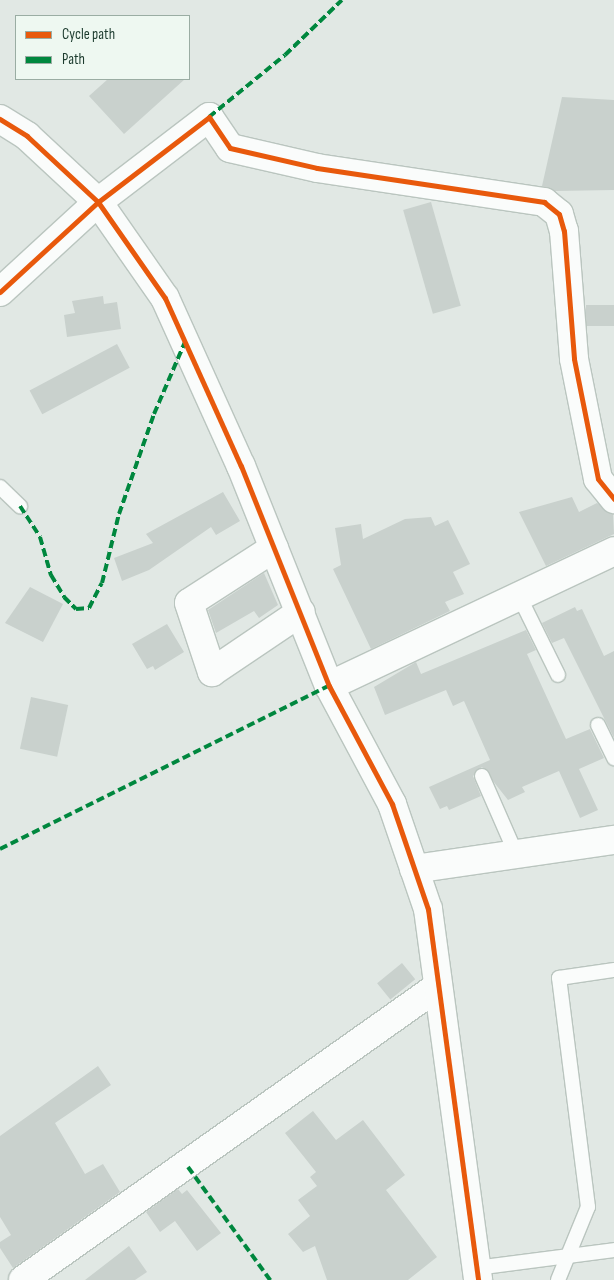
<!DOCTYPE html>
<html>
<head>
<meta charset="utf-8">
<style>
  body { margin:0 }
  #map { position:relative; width:614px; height:1280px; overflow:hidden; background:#e1e8e4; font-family:"Sofia Sans Condensed",sans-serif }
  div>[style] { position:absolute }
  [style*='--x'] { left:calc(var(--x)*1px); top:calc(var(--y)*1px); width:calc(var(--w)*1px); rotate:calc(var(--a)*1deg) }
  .building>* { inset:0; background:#c9d1cd; transform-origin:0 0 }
  .roads { filter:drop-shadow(1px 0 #bac5bf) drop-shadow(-1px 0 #bac5bf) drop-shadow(0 1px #bac5bf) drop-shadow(0 -1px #bac5bf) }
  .lane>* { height:14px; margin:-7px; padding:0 7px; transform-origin:7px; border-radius:7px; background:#fafcfb }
  .street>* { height:28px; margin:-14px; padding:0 14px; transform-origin:14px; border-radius:14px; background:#fafcfb }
  .secondary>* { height:28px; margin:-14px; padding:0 14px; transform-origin:14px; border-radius:14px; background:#fafcfb }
  .quiet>* { height:4px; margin-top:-2px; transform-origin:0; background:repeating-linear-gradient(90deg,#00873e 0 8px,transparent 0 12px) }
  .cycleway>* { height:5px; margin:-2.5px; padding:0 2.5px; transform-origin:2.5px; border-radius:2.5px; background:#e8590c }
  span { translate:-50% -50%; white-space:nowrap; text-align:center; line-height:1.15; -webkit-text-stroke:5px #eef8f1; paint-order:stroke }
  .legend { position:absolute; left:15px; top:15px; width:175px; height:65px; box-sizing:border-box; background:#eef8f1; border:1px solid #9aada3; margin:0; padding:6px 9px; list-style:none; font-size:15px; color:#1d3c2f }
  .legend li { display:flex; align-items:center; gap:10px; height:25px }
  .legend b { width:25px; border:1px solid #9aada3 }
</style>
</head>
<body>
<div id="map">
  <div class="building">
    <div style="clip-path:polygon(108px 79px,185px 79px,124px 134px,89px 96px)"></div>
    <div style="clip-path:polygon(562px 97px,614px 100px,614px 190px,555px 191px,542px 186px)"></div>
    <div style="left:431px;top:202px;width:108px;height:29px;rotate:74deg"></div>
    <div style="clip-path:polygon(103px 296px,104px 304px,117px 302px,121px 329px,67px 337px,64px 315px,75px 313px,72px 301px)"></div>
    <div style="left:614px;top:305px;width:21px;height:28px;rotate:90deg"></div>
    <div style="left:117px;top:344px;width:27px;height:99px;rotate:62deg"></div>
    <div style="clip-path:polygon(223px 492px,240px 521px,216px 535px,211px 527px,149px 570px,122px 581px,114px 558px,153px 543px,146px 534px)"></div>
    <div style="clip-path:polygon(572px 497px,579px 512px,597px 503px,613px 514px,614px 534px,546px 566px,519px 512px)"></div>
    <div style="clip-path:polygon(431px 517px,435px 526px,448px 520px,470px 564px,453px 572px,464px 594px,445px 602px,450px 611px,371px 649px,333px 569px,341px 565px,335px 528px,361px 524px,363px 539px,405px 519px)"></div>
    <div style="clip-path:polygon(264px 573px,278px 605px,259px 618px,254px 611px,216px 633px,208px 610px)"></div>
    <div style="clip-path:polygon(30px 587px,63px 604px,43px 642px,5px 623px)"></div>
    <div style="clip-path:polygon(575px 607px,577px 611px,582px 609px,604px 656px,614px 651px,614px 738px,564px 638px,552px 643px,542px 623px)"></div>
    <div style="clip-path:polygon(167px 624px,184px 652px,155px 670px,153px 666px,147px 669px,132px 644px)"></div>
    <div style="clip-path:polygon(526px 630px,536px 650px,527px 654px,566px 739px,590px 729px,604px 758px,579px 769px,598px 810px,580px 818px,559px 771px,522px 787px,525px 792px,508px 800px,482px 767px,473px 776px,481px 796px,449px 810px,447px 806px,440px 809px,429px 787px,490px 760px,464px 701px,453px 706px,446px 690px,385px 715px,374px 687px,416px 662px,421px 674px)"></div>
    <div style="left:31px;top:697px;width:38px;height:53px;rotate:12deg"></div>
    <div style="left:402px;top:963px;width:21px;height:32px;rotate:51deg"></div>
    <div style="clip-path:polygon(98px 1066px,111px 1085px,55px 1123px,85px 1174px,103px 1164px,120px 1192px,13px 1268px,0 1248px,0 1242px,11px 1235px,0 1217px,0 1136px)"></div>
    <div style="clip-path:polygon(313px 1111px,336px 1140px,363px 1120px,405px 1175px,386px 1190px,437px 1257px,408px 1280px,327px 1280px,315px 1246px,303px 1252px,288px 1234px,310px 1216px,298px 1200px,317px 1186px,310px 1177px,316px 1172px,285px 1133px)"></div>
    <div style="clip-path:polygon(178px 1189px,182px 1194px,187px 1190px,221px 1233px,197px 1251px,175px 1221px,160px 1232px,146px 1212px)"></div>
    <div style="clip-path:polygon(129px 1246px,147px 1272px,135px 1280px,85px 1280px)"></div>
  </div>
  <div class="roads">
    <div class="lane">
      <div style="--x:0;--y:487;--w:28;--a:44"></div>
      <div style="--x:519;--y:596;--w:88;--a:63.7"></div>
      <div style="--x:598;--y:725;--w:37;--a:64"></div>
      <div style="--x:482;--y:776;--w:85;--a:66.4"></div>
      <div style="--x:476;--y:1268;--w:139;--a:-7.4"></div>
      <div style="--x:558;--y:1280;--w:79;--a:-67.7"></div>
      <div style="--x:588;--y:1207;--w:231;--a:-97.2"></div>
      <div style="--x:559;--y:978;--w:56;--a:-8.3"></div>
    </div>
    <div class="street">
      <div style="--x:98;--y:202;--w:140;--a:-37.4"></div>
      <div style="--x:209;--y:117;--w:37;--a:56"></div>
      <div style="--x:230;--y:148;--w:89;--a:12.9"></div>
      <div style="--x:317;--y:168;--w:230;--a:8.5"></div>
      <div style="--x:544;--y:202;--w:19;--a:39"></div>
      <div style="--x:559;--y:214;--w:18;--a:74"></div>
      <div style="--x:564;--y:231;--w:128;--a:85.5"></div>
      <div style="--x:574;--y:359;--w:122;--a:78.7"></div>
      <div style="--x:598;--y:479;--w:26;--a:51"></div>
      <div style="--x:274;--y:548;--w:101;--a:147.1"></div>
      <div style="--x:189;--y:603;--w:73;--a:71.6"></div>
      <div style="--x:212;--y:672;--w:107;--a:-34"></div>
      <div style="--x:329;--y:686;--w:315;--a:-25.3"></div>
      <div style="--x:414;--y:869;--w:202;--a:-8.3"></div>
      <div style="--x:23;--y:1280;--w:507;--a:-35.29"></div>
    </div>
    <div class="secondary">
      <div style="--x:0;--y:119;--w:32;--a:32"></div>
      <div style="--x:27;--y:136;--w:97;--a:42.9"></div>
      <div style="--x:98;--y:202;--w:117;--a:55.1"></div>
      <div style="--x:165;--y:298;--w:184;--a:65.7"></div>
      <div style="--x:241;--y:466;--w:237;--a:68.2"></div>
      <div style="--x:329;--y:686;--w:134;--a:61.9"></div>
      <div style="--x:392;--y:804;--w:111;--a:71.1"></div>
      <div style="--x:428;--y:909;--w:374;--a:82.3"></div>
      <div style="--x:0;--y:292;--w:133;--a:-42.6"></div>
    </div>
  </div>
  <div class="quiet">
    <div style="--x:209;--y:117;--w:98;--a:-39.2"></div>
    <div style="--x:285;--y:55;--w:79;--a:-44"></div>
    <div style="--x:20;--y:506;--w:37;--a:57"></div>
    <div style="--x:40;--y:537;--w:40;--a:74"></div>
    <div style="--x:51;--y:575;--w:26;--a:59"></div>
    <div style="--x:64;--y:597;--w:17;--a:45"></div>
    <div style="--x:76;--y:609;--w:13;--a:-4"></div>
    <div style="--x:89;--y:608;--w:28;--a:-63"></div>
    <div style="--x:102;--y:583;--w:71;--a:-76.2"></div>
    <div style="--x:119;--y:514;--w:106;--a:-70.7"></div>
    <div style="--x:154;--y:414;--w:78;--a:-66.7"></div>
    <div style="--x:0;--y:849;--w:367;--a:-26.4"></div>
    <div style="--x:188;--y:1167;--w:140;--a:54"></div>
  </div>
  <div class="cycleway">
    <div style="--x:0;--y:119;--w:32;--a:32"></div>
    <div style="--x:27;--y:136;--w:97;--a:42.9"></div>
    <div style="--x:98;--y:202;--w:117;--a:55.1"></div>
    <div style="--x:165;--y:298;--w:184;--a:65.7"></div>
    <div style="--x:241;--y:466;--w:237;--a:68.2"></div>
    <div style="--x:329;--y:686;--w:134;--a:61.9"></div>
    <div style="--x:392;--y:804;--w:111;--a:71.1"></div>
    <div style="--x:428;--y:909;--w:374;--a:82.3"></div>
    <div style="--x:0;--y:292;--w:133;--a:-42.6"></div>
    <div style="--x:98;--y:202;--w:140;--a:-37.4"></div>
    <div style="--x:209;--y:117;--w:37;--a:56"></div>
    <div style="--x:230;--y:148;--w:89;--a:12.9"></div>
    <div style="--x:317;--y:168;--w:230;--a:8.5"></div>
    <div style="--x:544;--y:202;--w:19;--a:39"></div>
    <div style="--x:559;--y:214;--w:18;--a:74"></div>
    <div style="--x:564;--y:231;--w:128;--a:85.5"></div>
    <div style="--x:574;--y:359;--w:122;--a:78.7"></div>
    <div style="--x:598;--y:479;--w:26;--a:51"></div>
  </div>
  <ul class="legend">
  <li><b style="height:6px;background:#e8590c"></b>Cycle path</li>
  <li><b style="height:6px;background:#00873e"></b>Path</li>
  </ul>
</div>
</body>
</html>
